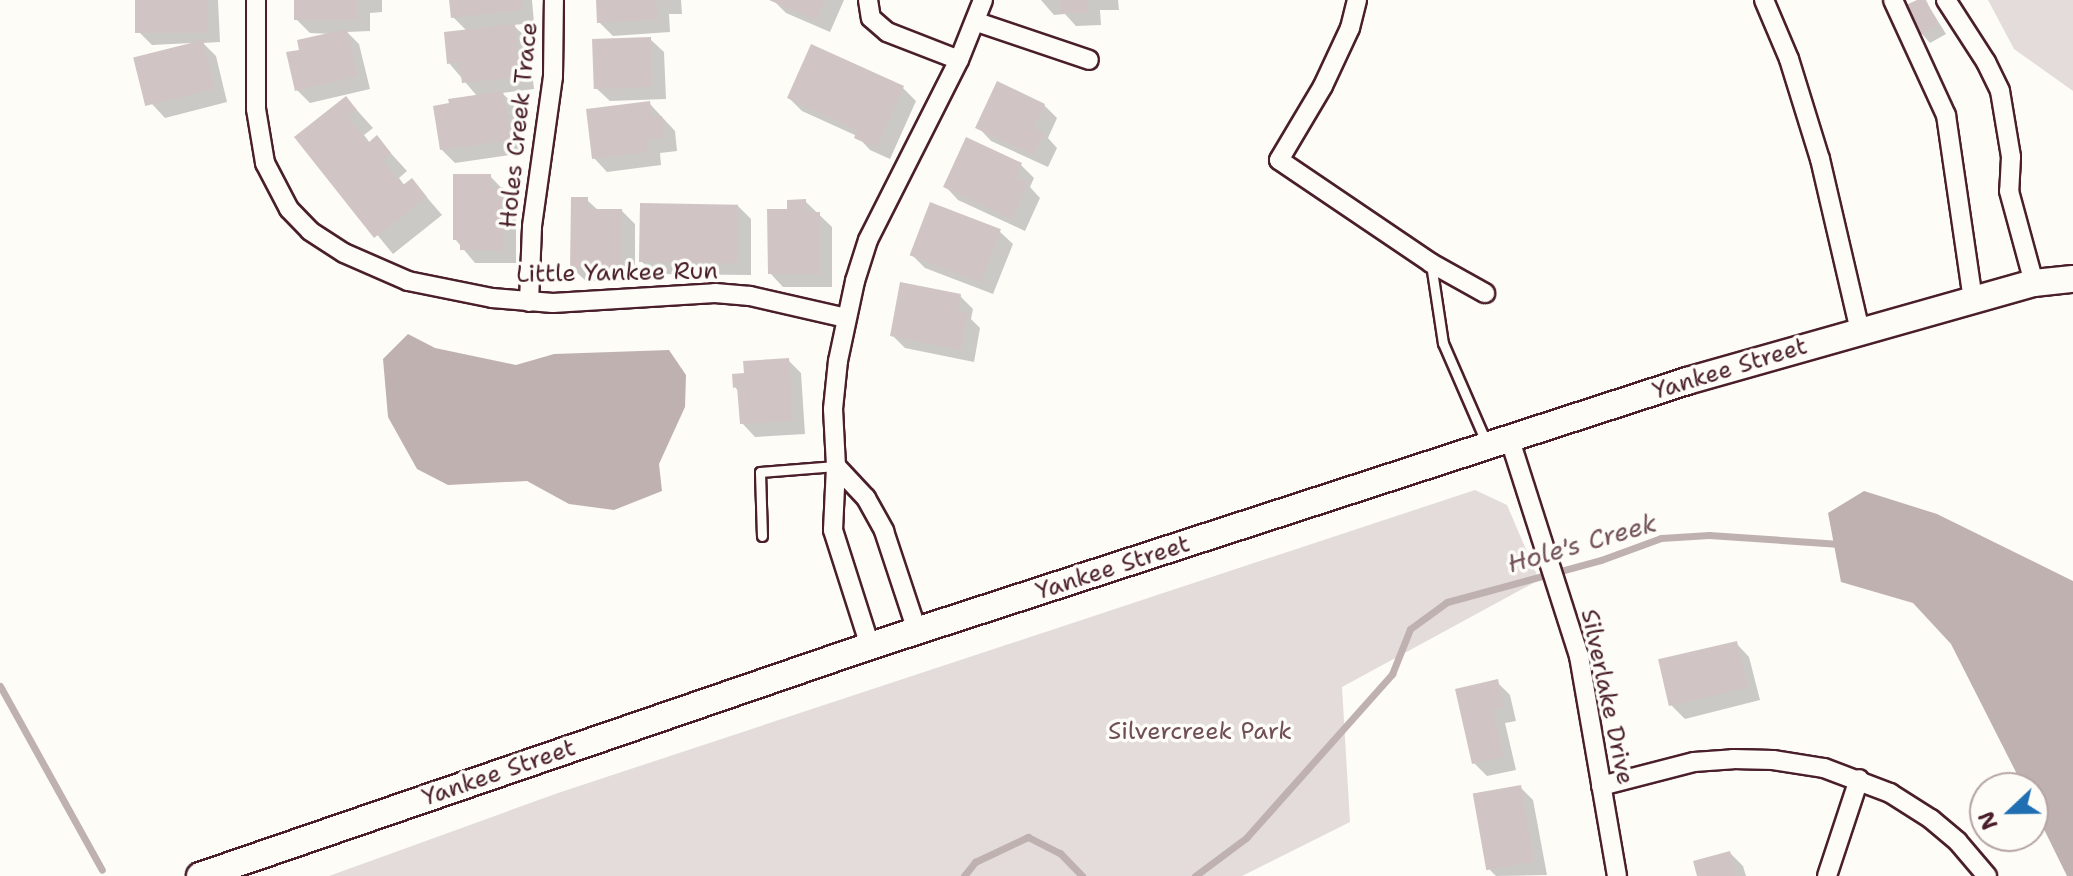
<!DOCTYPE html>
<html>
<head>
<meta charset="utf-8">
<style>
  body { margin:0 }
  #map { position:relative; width:2073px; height:876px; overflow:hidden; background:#fdfcf7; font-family:"Shantell Sans",sans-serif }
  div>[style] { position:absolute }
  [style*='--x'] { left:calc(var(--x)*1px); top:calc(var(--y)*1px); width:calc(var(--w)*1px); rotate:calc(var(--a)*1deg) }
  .green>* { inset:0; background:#e3dcda }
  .water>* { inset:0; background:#c0b1b1 }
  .shadow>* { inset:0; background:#0003 }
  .stream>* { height:7px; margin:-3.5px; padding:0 3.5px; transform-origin:3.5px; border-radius:3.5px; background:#c0b1b1 }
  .building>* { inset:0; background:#d0c5c4; transform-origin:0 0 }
  .roads { filter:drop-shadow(2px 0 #4a1f2b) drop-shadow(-2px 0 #4a1f2b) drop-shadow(0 2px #4a1f2b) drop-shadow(0 -2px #4a1f2b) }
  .lane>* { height:9px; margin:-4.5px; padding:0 4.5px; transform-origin:4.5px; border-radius:4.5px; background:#fdfcf7 }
  .street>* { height:18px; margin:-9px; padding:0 9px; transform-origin:9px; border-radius:9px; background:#fdfcf7 }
  .secondary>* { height:26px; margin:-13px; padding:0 13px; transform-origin:13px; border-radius:13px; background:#fdfcf7 }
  span { translate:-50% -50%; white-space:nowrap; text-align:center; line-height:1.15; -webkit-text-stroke:7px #fdfcf7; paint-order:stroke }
  .street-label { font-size:24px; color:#4a1f2b }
  .park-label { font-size:24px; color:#704e57 }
  .water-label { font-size:26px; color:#73525a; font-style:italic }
  .north { position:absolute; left:1969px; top:772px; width:80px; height:80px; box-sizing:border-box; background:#fdfcf7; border:2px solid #b5a4a5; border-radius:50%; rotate:248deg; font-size:22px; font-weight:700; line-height:32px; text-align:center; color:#4a1f2b }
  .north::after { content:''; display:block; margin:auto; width:28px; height:36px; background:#1f6fb2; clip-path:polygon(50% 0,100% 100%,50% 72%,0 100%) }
</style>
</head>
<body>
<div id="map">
  <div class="green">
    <div style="clip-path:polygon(1988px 0,2073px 0,2073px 91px,2014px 49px)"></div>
    <div style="clip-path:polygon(1475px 490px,1507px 505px,1539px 580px,1342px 687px,1350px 822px,1242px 876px,329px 876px,558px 793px)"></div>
  </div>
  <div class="water">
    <div style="clip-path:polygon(408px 334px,435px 348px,516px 365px,554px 354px,669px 350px,686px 375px,685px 407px,659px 464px,662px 491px,614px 510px,569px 504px,527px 481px,448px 485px,417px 469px,388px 417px,383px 359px)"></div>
    <div style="clip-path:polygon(1864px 491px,1937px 514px,2073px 581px,2073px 876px,2067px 876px,2033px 807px,2033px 788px,2024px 788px,1951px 644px,1913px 603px,1841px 582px,1828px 513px)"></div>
  </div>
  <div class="shadow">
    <div style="clip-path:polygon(137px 0,218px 0,220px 42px,203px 43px,216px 56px,227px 102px,165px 118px,152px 104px,192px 43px,152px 45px,139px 32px)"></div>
    <div style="clip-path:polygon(296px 0,382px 0,382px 12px,370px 13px,370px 31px,347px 32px,359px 44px,370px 89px,310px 103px,297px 90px,301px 51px,331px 34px,310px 33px,297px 20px)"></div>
    <div style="clip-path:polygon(451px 0,532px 0,534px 23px,513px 25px,528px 39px,534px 89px,502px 93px,516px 106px,523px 153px,455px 163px,442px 150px,477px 96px,449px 63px,467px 31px,453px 17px)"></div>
    <div style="clip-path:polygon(598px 0,681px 0,682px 14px,669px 14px,670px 32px,613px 36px,599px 22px)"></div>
    <div style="clip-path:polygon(773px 0,844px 0,830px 32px,786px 13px)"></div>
    <div style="clip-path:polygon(1118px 0,1119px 10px,1100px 10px,1101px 25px,1076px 26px,1065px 14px,1054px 15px,1041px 0)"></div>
    <div style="clip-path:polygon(1925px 0,1946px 34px,1930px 43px,1922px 34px,1908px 6px)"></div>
    <div style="clip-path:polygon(650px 39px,664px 52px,666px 99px,610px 101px,596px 88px)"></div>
    <div style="clip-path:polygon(903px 88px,916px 101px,890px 159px,870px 150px,857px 136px,802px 111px,789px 98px)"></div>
    <div style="clip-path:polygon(346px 98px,373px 128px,364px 135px,370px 143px,377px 138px,407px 171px,399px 178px,405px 186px,412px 180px,442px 215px,393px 254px,297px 137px)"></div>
    <div style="clip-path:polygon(649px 103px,675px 131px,677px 151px,660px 153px,661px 165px,607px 172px,594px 158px)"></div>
    <div style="clip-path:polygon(1044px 105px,1057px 118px,1048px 138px,1057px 148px,1048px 167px,991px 141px,978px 127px)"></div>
    <div style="clip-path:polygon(1021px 165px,1034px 178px,1030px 187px,1040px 198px,1025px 231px,958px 200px,945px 186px)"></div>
    <div style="clip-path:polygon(490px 176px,516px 203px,516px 263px,475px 263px,455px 239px)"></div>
    <div style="clip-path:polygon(587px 200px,599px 211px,622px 211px,635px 224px,635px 282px,586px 281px,572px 268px)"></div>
    <div style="clip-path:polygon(805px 201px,832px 227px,832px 287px,783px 287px,770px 273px,789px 210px)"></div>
    <div style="clip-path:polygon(738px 206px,751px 219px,751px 275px,655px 274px,641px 261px)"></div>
    <div style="clip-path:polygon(999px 231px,1013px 244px,993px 294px,925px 268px,911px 254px)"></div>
    <div style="clip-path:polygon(960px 296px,973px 309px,971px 319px,980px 328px,974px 362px,905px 348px,892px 335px)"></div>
    <div style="clip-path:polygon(788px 360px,801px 373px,805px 434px,755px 437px,742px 423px,739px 392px,735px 387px,746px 375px)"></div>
    <div style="clip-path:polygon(1736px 643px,1749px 657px,1760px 700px,1685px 719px,1671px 705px)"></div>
    <div style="clip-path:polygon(1497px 682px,1510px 695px,1516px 721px,1505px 723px,1516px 770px,1487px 776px,1474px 763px)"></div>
    <div style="clip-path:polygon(1520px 787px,1533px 800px,1547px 875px,1496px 876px,1490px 870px)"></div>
    <div style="clip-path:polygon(1730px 853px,1743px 866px,1746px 876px,1699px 876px)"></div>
  </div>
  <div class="stream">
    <div style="--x:0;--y:686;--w:210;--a:61"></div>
    <div style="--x:964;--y:876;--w:18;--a:-52"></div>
    <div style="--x:975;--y:862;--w:59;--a:-25.3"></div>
    <div style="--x:1028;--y:837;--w:36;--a:27"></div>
    <div style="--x:1060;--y:853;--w:32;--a:46"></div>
    <div style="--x:1195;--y:876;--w:64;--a:-36.7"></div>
    <div style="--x:1246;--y:838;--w:220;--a:-48.3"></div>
    <div style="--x:1392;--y:674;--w:48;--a:-68.2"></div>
    <div style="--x:1410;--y:629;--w:46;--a:-36.1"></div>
    <div style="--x:1447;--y:602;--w:160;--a:-15.3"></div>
    <div style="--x:1601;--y:560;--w:64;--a:-20.1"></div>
    <div style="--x:1661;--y:538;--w:48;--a:-3.6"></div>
    <div style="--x:1709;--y:535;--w:131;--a:3.9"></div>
  </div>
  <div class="building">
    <div style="left:135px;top:0;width:72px;height:33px"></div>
    <div style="left:294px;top:0;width:63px;height:20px"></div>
    <div style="clip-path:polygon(449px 0,521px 0,522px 10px,451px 18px)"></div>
    <div style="clip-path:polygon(596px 0,656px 0,658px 20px,597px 23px)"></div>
    <div style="clip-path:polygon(769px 0,825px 0,817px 21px)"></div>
    <div style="left:1060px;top:0;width:28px;height:13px"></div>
    <div style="clip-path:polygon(1917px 0,1926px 0,1938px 25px,1920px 35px,1906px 5px)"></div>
    <div style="clip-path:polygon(515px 24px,521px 77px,462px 83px,459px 62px,447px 64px,444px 32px)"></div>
    <div style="clip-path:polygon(347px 29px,358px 76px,295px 91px,286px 52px,299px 50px,297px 40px)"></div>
    <div style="left:651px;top:37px;width:50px;height:59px;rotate:88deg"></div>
    <div style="left:203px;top:40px;width:50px;height:72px;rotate:76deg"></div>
    <div style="clip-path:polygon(811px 44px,904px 86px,876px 148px,854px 138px,857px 130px,787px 98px)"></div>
    <div style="clip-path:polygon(997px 81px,1045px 104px,1034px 128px,1045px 133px,1034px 155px,975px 128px)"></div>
    <div style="clip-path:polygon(503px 91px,511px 140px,440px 150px,433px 106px,449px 103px,448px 99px)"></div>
    <div style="clip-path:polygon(346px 96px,357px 110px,348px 117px,368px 143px,377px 135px,391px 153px,383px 160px,403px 185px,412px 178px,427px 197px,374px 238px,294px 137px)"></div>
    <div style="clip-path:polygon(650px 101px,652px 117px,662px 116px,665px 138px,648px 140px,649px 152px,592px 159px,586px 109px)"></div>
    <div style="clip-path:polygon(966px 137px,1022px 163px,1016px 177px,1028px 183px,1012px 219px,943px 187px)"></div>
    <div style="clip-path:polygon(453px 174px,491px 174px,491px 188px,503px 187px,503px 251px,460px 250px,460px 240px,453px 240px)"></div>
    <div style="clip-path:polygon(571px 197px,588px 197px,588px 209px,622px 209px,622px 269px,570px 269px)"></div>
    <div style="clip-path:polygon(806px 199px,806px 212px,820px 212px,820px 274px,768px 274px,767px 209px,787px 209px,787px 200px)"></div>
    <div style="left:930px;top:202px;width:76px;height:57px;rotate:21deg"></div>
    <div style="left:640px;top:203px;width:98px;height:59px;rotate:1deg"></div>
    <div style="clip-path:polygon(900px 282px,961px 294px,958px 311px,968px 313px,961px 350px,890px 336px)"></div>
    <div style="clip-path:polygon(789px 358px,793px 421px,740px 424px,737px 387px,733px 388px,732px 374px,744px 373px,743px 361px)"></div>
    <div style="left:1737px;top:641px;width:48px;height:81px;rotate:77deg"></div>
    <div style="clip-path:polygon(1498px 679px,1504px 708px,1493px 710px,1504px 757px,1472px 764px,1455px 689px)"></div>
    <div style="left:1521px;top:785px;width:78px;height:49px;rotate:80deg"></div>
    <div style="clip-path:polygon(1730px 851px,1737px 876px,1697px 876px,1693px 861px)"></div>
  </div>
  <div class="roads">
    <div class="lane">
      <div style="--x:1431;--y:264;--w:80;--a:81.4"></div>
      <div style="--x:1443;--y:343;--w:110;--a:66.5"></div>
      <div style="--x:762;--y:536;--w:64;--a:-91.8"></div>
      <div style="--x:760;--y:472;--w:76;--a:-4.5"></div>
    </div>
    <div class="street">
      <div style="--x:256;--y:0;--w:109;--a:90"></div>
      <div style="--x:256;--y:109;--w:55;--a:80.5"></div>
      <div style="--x:265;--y:163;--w:52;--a:62.4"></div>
      <div style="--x:289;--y:209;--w:30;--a:46"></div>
      <div style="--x:310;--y:231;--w:40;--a:32.9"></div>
      <div style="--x:344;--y:253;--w:70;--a:23.6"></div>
      <div style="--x:408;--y:281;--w:86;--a:11.4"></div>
      <div style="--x:492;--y:298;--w:61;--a:4.7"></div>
      <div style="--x:553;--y:303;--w:162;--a:-3.5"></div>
      <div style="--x:715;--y:293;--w:35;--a:5"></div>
      <div style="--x:750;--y:296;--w:98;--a:12.9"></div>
      <div style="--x:868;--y:0;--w:18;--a:81"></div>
      <div style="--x:871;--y:18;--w:21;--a:41"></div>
      <div style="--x:887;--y:32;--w:77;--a:21.3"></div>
      <div style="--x:1357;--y:0;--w:29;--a:104"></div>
      <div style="--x:1350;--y:28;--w:64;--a:115"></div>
      <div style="--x:1323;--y:86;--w:86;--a:120.7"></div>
      <div style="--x:1279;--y:160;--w:184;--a:34.1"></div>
      <div style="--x:1431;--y:263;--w:62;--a:29.1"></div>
      <div style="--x:1764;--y:0;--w:64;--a:67"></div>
      <div style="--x:1789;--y:59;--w:105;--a:72.8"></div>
      <div style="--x:1820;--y:159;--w:177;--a:76.9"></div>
      <div style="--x:1893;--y:0;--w:127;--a:65.3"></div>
      <div style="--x:1946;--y:115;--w:187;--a:81.7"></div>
      <div style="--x:1946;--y:0;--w:74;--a:57.2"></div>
      <div style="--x:1986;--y:62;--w:32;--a:64"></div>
      <div style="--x:2000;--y:91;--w:67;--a:80.5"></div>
      <div style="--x:2011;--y:157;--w:34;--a:93"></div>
      <div style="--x:2009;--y:191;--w:95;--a:74.8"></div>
      <div style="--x:977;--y:22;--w:118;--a:18.7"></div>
      <div style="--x:529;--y:302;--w:76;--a:-87.7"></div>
      <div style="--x:532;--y:226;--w:150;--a:-82"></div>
      <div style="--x:553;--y:77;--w:77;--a:-89.3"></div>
      <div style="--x:1510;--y:440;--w:227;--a:72.3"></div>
      <div style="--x:1579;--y:656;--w:223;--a:80.2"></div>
      <div style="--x:836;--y:466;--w:44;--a:46.8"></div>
      <div style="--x:866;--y:498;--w:38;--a:61"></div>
      <div style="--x:884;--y:531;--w:105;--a:71.7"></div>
      <div style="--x:870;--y:646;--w:122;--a:-107.7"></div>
      <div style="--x:833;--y:530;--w:64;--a:-87.3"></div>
      <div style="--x:836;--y:466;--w:57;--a:-93"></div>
      <div style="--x:833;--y:409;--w:48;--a:-84.1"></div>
      <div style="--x:838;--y:361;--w:82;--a:-78"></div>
      <div style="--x:855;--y:281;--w:43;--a:-72.4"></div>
      <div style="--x:868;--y:240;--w:202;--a:-63.2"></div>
      <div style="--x:959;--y:60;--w:65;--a:-68.2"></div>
      <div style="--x:1601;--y:786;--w:96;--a:-14.5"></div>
      <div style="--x:1694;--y:762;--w:39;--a:-4"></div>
      <div style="--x:1733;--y:759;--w:40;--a:1.4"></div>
      <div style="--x:1773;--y:760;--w:52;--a:8.9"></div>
      <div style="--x:1824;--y:768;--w:71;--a:20.7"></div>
      <div style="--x:1890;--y:793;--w:49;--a:32.4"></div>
      <div style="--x:1931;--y:819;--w:35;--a:40"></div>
      <div style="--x:1958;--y:842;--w:45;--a:49.5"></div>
      <div style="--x:1827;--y:876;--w:102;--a:-71.7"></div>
    </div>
    <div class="secondary">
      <div style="--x:200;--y:876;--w:708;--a:-18.95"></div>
      <div style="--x:870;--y:646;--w:859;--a:-17.97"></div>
      <div style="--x:1687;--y:381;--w:361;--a:-15.8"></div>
      <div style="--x:2034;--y:283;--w:39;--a:-6"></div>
    </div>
  </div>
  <div class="street-label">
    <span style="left:519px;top:125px;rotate:-84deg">Holes Creek Trace</span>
    <span style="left:617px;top:273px;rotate:-1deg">Little Yankee Run</span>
    <span style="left:1730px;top:369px;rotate:-17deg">Yankee Street</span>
    <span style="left:1113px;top:568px;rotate:-18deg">Yankee Street</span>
    <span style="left:1607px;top:697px;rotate:78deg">Silverlake Drive</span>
    <span style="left:499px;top:773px;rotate:-19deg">Yankee Street</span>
  </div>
  <div class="park-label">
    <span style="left:1200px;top:732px">Silvercreek Park</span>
  </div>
  <div class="water-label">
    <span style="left:1582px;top:543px;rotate:-16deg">Hole's Creek</span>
  </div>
  <div class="north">N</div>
</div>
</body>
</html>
